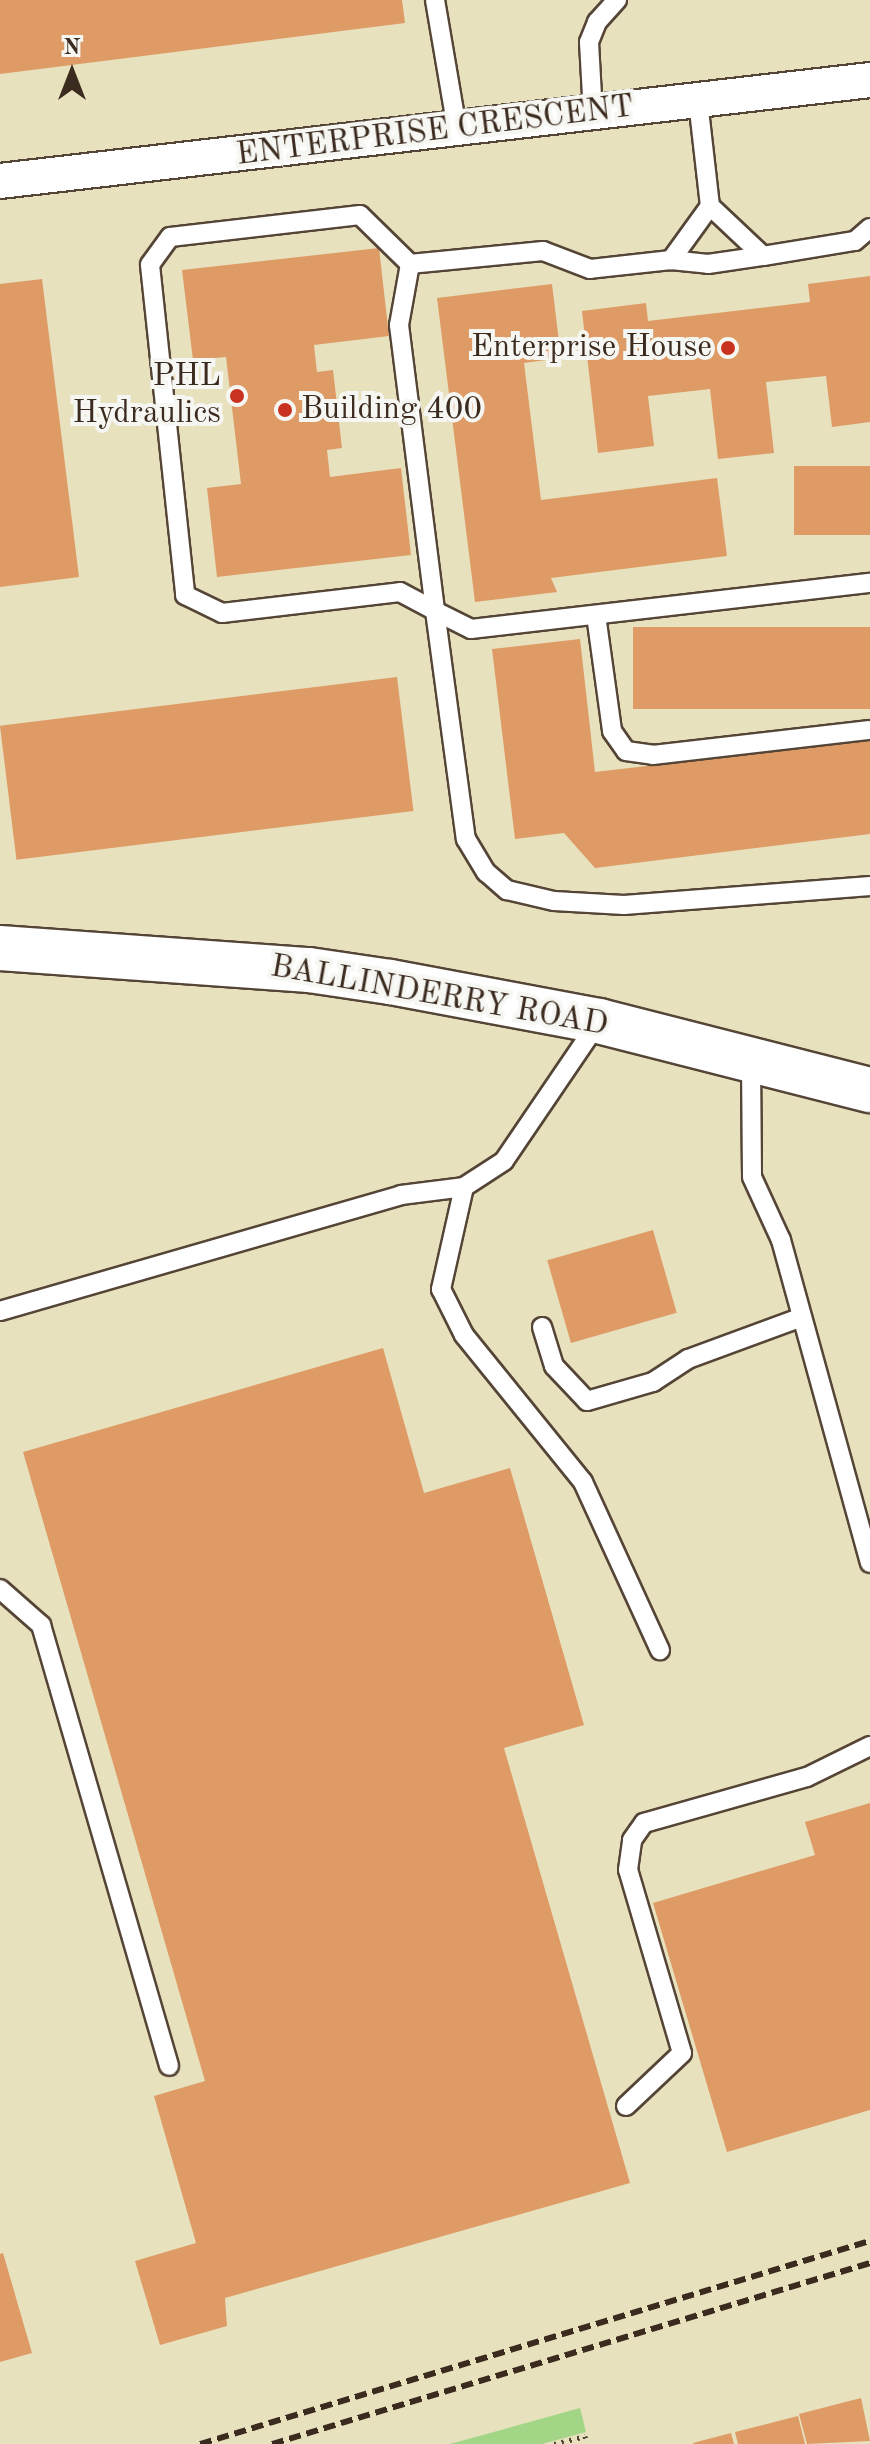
<!DOCTYPE html>
<html>
<head>
<meta charset="utf-8">
<style>
  body { margin:0 }
  #map { position:relative; width:870px; height:2444px; overflow:hidden; background:#e7e1be; font-family:"Old Standard TT",serif }
  div>[style] { position:absolute }
  [style*='--x'] { left:calc(var(--x)*1px); top:calc(var(--y)*1px); width:calc(var(--w)*1px); rotate:calc(var(--a)*1deg) }
  .green>* { inset:0; background:#a2d686 }
  .building>* { inset:0; background:#de9b66; transform-origin:0 0 }
  .path>* { height:5px; margin-top:-2.5px; transform-origin:0; background:repeating-linear-gradient(90deg,#554536 0 2px,transparent 0 8px) }
  .roads { filter:drop-shadow(2px 0 #554536) drop-shadow(-2px 0 #554536) drop-shadow(0 2px #554536) drop-shadow(0 -2px #554536) }
  .service>* { height:18px; margin:-9px; padding:0 9px; transform-origin:9px; border-radius:9px; background:#fff }
  .minor>* { height:34px; margin:-17px; padding:0 17px; transform-origin:17px; border-radius:17px; background:#fff }
  .secondary>* { height:44px; margin:-22px; padding:0 22px; transform-origin:22px; border-radius:22px; background:#fff }
  .rail>* { height:6px; margin-top:-3px; transform-origin:0; background:repeating-linear-gradient(90deg,#3b2a1e 0 12px,transparent 0 18px) }
  .dots>* { width:22px; height:22px; translate:-50% -50%; box-sizing:border-box; border:4px solid #f6f6f2; border-radius:50% }
  span { translate:-50% -50%; white-space:nowrap; text-align:center; line-height:1.15; -webkit-text-stroke:8px #f6f6f2; paint-order:stroke }
  .street-label { font-size:32px; color:#3b2a1e }
  .poi-label { font-size:32px; color:#3b2a1e }
  .right { translate:-100% -50%; text-align:right }
  .left { translate:0 -50%; text-align:left }
  .north { position:absolute; left:32px; top:32px; width:80px; height:80px; -webkit-text-stroke:6px #f6f6f2; paint-order:stroke; rotate:0deg; font-size:22px; font-weight:700; line-height:32px; text-align:center; color:#3b2a1e }
  .north::after { content:''; display:block; margin:auto; width:28px; height:36px; background:#3b2a1e; clip-path:polygon(50% 0,100% 100%,50% 72%,0 100%) }
</style>
</head>
<body>
<div id="map">
  <div class="green">
    <div style="clip-path:polygon(580px 2408px,586px 2432px,542px 2444px,450px 2444px)"></div>
  </div>
  <div class="building">
    <div style="clip-path:polygon(0 0,402px 0,405px 23px,0 74px)"></div>
    <div style="clip-path:polygon(379px 248px,389px 336px,314px 345px,317px 372px,333px 370px,342px 448px,327px 450px,330px 477px,401px 468px,411px 555px,217px 577px,207px 488px,241px 484px,226px 357px,193px 360px,182px 270px)"></div>
    <div style="clip-path:polygon(870px 276px,870px 422px,832px 427px,826px 376px,766px 382px,774px 453px,718px 459px,710px 389px,648px 396px,654px 446px,598px 453px,582px 311px,646px 303px,648px 321px,810px 302px,808px 284px)"></div>
    <div style="clip-path:polygon(42px 279px,79px 577px,0 587px,0 284px)"></div>
    <div style="clip-path:polygon(552px 284px,561px 358px,524px 363px,541px 500px,717px 478px,727px 556px,551px 578px,557px 592px,475px 602px,437px 298px)"></div>
    <div style="left:870px;top:466px;width:69px;height:76px;rotate:90deg"></div>
    <div style="left:870px;top:627px;width:82px;height:237px;rotate:90deg"></div>
    <div style="clip-path:polygon(580px 639px,595px 772px,870px 740px,870px 834px,595px 868px,564px 833px,515px 839px,492px 649px)"></div>
    <div style="left:397px;top:677px;width:135px;height:400px;rotate:83deg"></div>
    <div style="left:653px;top:1230px;width:86px;height:110px;rotate:74deg"></div>
    <div style="clip-path:polygon(383px 1348px,424px 1493px,510px 1468px,584px 1725px,504px 1748px,630px 2183px,225px 2298px,227px 2326px,160px 2345px,135px 2261px,196px 2243px,154px 2096px,205px 2081px,23px 1452px)"></div>
    <div style="clip-path:polygon(870px 1803px,870px 2110px,727px 2152px,653px 1903px,815px 1855px,805px 1822px)"></div>
    <div style="clip-path:polygon(3px 2253px,32px 2353px,0 2362px,0 2254px)"></div>
    <div style="clip-path:polygon(861px 2398px,870px 2441px,807px 2444px,799px 2414px)"></div>
    <div style="clip-path:polygon(798px 2416px,805px 2444px,738px 2444px,735px 2432px)"></div>
    <div style="clip-path:polygon(731px 2433px,734px 2444px,694px 2444px,693px 2443px)"></div>
  </div>
  <div class="path">
    <div style="--x:554;--y:2444;--w:32;--a:-14"></div>
    <div style="--x:585;--y:2436;--w:8;--a:76"></div>
  </div>
  <div class="roads">
    <div class="service">
      <div style="--x:435;--y:0;--w:131;--a:80.3"></div>
      <div style="--x:698;--y:101;--w:106;--a:83.5"></div>
      <div style="--x:710;--y:206;--w:73;--a:43.3"></div>
      <div style="--x:763;--y:256;--w:93;--a:-9.3"></div>
      <div style="--x:855;--y:241;--w:20;--a:-41"></div>
      <div style="--x:593;--y:114;--w:72;--a:-93.2"></div>
      <div style="--x:589;--y:42;--w:22;--a:-68"></div>
      <div style="--x:597;--y:22;--w:30;--a:-48"></div>
      <div style="--x:710;--y:206;--w:67;--a:125.8"></div>
      <div style="--x:671;--y:260;--w:81;--a:173.7"></div>
      <div style="--x:590;--y:269;--w:50;--a:-159"></div>
      <div style="--x:543;--y:251;--w:134;--a:174.4"></div>
      <div style="--x:410;--y:264;--w:62;--a:100.2"></div>
      <div style="--x:399;--y:325;--w:288;--a:82.8"></div>
      <div style="--x:435;--y:611;--w:40;--a:26.6"></div>
      <div style="--x:471;--y:629;--w:402;--a:-6.6"></div>
      <div style="--x:671;--y:260;--w:37;--a:6"></div>
      <div style="--x:708;--y:264;--w:56;--a:-8.3"></div>
      <div style="--x:410;--y:264;--w:70;--a:-135.6"></div>
      <div style="--x:360;--y:215;--w:191;--a:173.4"></div>
      <div style="--x:170;--y:237;--w:34;--a:126"></div>
      <div style="--x:150;--y:265;--w:332;--a:83.9"></div>
      <div style="--x:185;--y:595;--w:41;--a:25.9"></div>
      <div style="--x:222;--y:613;--w:179;--a:-6.7"></div>
      <div style="--x:400;--y:592;--w:40;--a:28"></div>
      <div style="--x:435;--y:611;--w:230;--a:82.3"></div>
      <div style="--x:466;--y:839;--w:39;--a:59"></div>
      <div style="--x:486;--y:872;--w:28;--a:41"></div>
      <div style="--x:507;--y:890;--w:48;--a:13.2"></div>
      <div style="--x:554;--y:901;--w:70;--a:3.3"></div>
      <div style="--x:624;--y:905;--w:247;--a:-4.4"></div>
      <div style="--x:596;--y:615;--w:117;--a:82.1"></div>
      <div style="--x:612;--y:731;--w:24;--a:55"></div>
      <div style="--x:626;--y:751;--w:27;--a:8"></div>
      <div style="--x:653;--y:755;--w:218;--a:-6.6"></div>
      <div style="--x:599;--y:1021;--w:169;--a:124.2"></div>
      <div style="--x:504;--y:1161;--w:48;--a:147"></div>
      <div style="--x:464;--y:1187;--w:105;--a:102.7"></div>
      <div style="--x:441;--y:1289;--w:51;--a:63.4"></div>
      <div style="--x:464;--y:1335;--w:189;--a:51"></div>
      <div style="--x:583;--y:1482;--w:185;--a:65.4"></div>
      <div style="--x:751;--y:1061;--w:116;--a:89.5"></div>
      <div style="--x:752;--y:1177;--w:69;--a:65.3"></div>
      <div style="--x:781;--y:1240;--w:335;--a:74.6"></div>
      <div style="--x:0;--y:1311;--w:417;--a:-16.1"></div>
      <div style="--x:401;--y:1195;--w:64;--a:-7.2"></div>
      <div style="--x:542;--y:1327;--w:41;--a:72.9"></div>
      <div style="--x:554;--y:1366;--w:48;--a:46.7"></div>
      <div style="--x:587;--y:1401;--w:69;--a:-16.1"></div>
      <div style="--x:653;--y:1382;--w:42;--a:-33.3"></div>
      <div style="--x:688;--y:1359;--w:121;--a:-20.2"></div>
      <div style="--x:0;--y:1589;--w:55;--a:41.3"></div>
      <div style="--x:41;--y:1625;--w:459;--a:73.8"></div>
      <div style="--x:626;--y:2106;--w:77;--a:-43.4"></div>
      <div style="--x:682;--y:2053;--w:191;--a:-106.4"></div>
      <div style="--x:628;--y:1870;--w:30;--a:-82"></div>
      <div style="--x:632;--y:1840;--w:21;--a:-55"></div>
      <div style="--x:644;--y:1823;--w:169;--a:-15.8"></div>
      <div style="--x:807;--y:1777;--w:70;--a:-26.2"></div>
    </div>
    <div class="minor">
      <div style="--x:0;--y:181;--w:876;--a:-6.62"></div>
    </div>
    <div class="secondary">
      <div style="--x:0;--y:948;--w:310;--a:4.1"></div>
      <div style="--x:309;--y:970;--w:82;--a:8.4"></div>
      <div style="--x:390;--y:982;--w:213;--a:10.6"></div>
      <div style="--x:599;--y:1021;--w:280;--a:14.3"></div>
    </div>
  </div>
  <div class="rail">
    <div style="--x:200;--y:2444;--w:700;--a:-16.86"></div>
    <div style="--x:272;--y:2444;--w:625;--a:-16.84"></div>
  </div>
  <div class="dots">
    <div style="left:728px;top:348px;background:#c8321e"></div>
    <div style="left:237px;top:396px;background:#c8321e"></div>
    <div style="left:285px;top:410px;background:#c8321e"></div>
  </div>
  <div class="street-label">
    <span style="left:435px;top:132px;rotate:-7deg">ENTERPRISE CRESCENT</span>
    <span style="left:439px;top:997px;rotate:10deg">BALLINDERRY ROAD</span>
  </div>
  <div class="poi-label">
    <span class="right" style="left:712px;top:348px">Enterprise House</span>
    <span class="right" style="left:221px;top:396px">PHL<br>Hydraulics</span>
    <span class="left" style="left:301px;top:410px">Building 400</span>
  </div>
  <div class="north">N</div>
</div>
</body>
</html>
